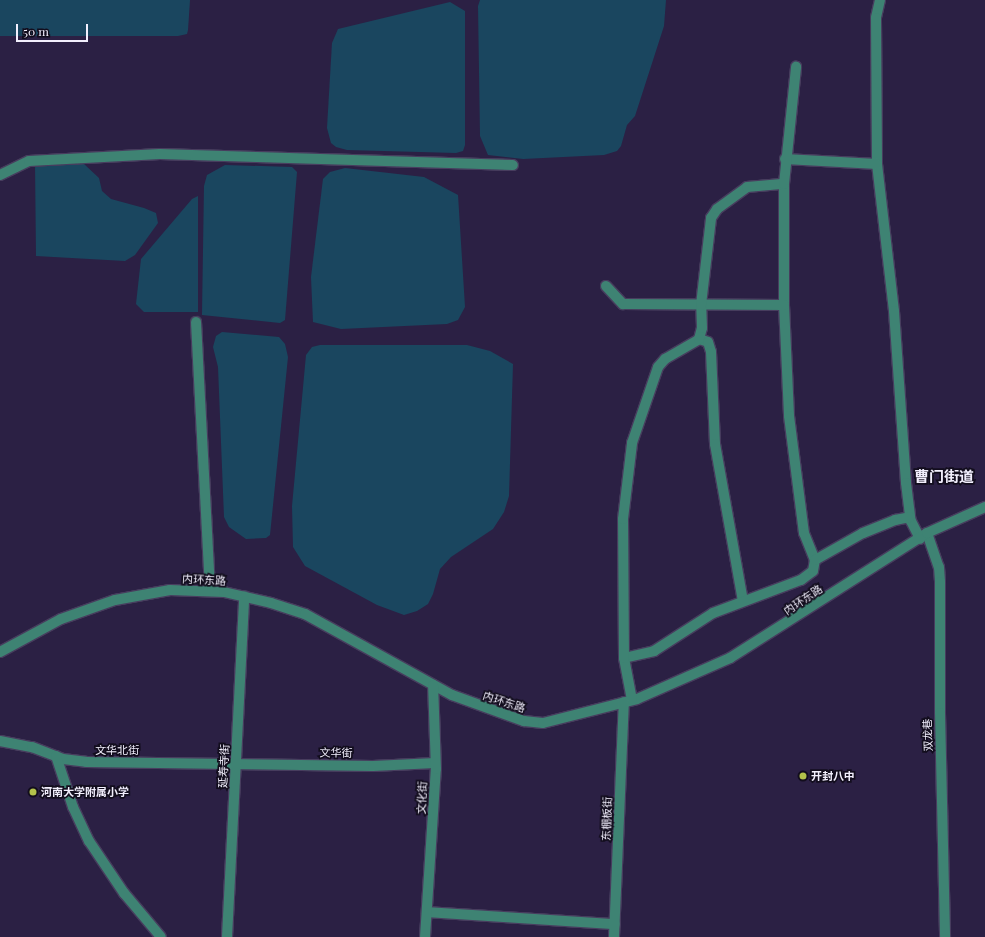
<!DOCTYPE html>
<html>
<head>
<meta charset="utf-8">
<style>
  body { margin:0 }
  #map { position:relative; width:985px; height:937px; overflow:hidden; background:#2b2044; font-family:"Playfair Display","Noto Sans SC",serif }
  div>[style] { position:absolute }
  [style*='--x'] { left:calc(var(--x)*1px); top:calc(var(--y)*1px); width:calc(var(--w)*1px); rotate:calc(var(--a)*1deg) }
  .water>* { inset:0; background:#1a465f }
  .roads { filter:drop-shadow(1px 0 #473d5e) drop-shadow(-1px 0 #473d5e) drop-shadow(0 1px #473d5e) drop-shadow(0 -1px #473d5e) }
  .minor>* { height:10px; margin:-5px; padding:0 5px; transform-origin:5px; border-radius:5px; background:#3e8373 }
  .dots>* { width:11px; height:11px; translate:-50% -50%; box-sizing:border-box; border:2px solid #120d1d; border-radius:50% }
  span { translate:-50% -50%; white-space:nowrap; text-align:center; line-height:1.15; -webkit-text-stroke:3.5px #120d1d; paint-order:stroke }
  .street-label { font-size:11px; color:#f2effd }
  .poi-label { font-size:11px; color:#f2effd; font-weight:700 }
  .left { translate:0 -50%; text-align:left }
  .district-label { font-size:15px; color:#f2effd; font-weight:700 }
  .scale { position:absolute; left:16px; top:24px; width:72px; height:18px; box-sizing:border-box; border:2px solid #f2effd; border-top:0; padding-left:5px; font-size:12px; line-height:14px; white-space:nowrap; color:#f2effd; -webkit-text-stroke:3px #120d1d; paint-order:stroke }
</style>
</head>
<body>
<div id="map">
  <div class="water">
    <div style="clip-path:polygon(0 0,190px 0,188px 30px,187px 34px,178px 36px,0 36px)"></div>
    <div style="clip-path:polygon(480px 0,666px 0,664px 26px,635px 116px,627px 125px,621px 146px,617px 151px,604px 155px,523px 159px,488px 155px,480px 136px,478px 6px)"></div>
    <div style="clip-path:polygon(450px 2px,465px 11px,465px 145px,463px 151px,456px 153px,347px 150px,336px 147px,331px 143px,327px 128px,332px 43px,338px 29px)"></div>
    <div style="clip-path:polygon(35px 163px,84px 164px,99px 178px,102px 191px,111px 199px,144px 208px,156px 213px,158px 223px,135px 255px,125px 261px,36px 256px)"></div>
    <div style="clip-path:polygon(225px 165px,292px 167px,297px 172px,285px 320px,280px 323px,202px 315px,204px 186px,207px 175px)"></div>
    <div style="clip-path:polygon(345px 168px,424px 177px,458px 195px,465px 307px,458px 320px,447px 324px,341px 329px,313px 322px,311px 277px,323px 179px,330px 172px)"></div>
    <div style="clip-path:polygon(198px 196px,198px 312px,144px 312px,136px 304px,141px 259px,192px 199px)"></div>
    <div style="clip-path:polygon(222px 332px,279px 337px,285px 344px,288px 357px,270px 535px,266px 538px,246px 539px,229px 527px,224px 517px,218px 367px,213px 347px,216px 336px)"></div>
    <div style="clip-path:polygon(320px 345px,467px 345px,490px 351px,513px 364px,509px 496px,504px 512px,493px 529px,451px 557px,440px 569px,433px 594px,428px 604px,417px 611px,404px 615px,377px 605px,305px 566px,293px 547px,292px 506px,306px 355px,312px 347px)"></div>
  </div>
  <div class="roads">
    <div class="minor">
      <div style="--x:880;--y:0;--w:18;--a:103"></div>
      <div style="--x:876;--y:18;--w:146;--a:89.6"></div>
      <div style="--x:877;--y:164;--w:148;--a:83.4"></div>
      <div style="--x:894;--y:311;--w:172;--a:86"></div>
      <div style="--x:906;--y:483;--w:38;--a:83"></div>
      <div style="--x:911;--y:521;--w:20;--a:63"></div>
      <div style="--x:785;--y:159;--w:92;--a:3.1"></div>
      <div style="--x:0;--y:175;--w:32;--a:-26"></div>
      <div style="--x:29;--y:161;--w:131;--a:-3.1"></div>
      <div style="--x:160;--y:154;--w:353;--a:1.8"></div>
      <div style="--x:784;--y:184;--w:121;--a:90"></div>
      <div style="--x:784;--y:305;--w:111;--a:87.4"></div>
      <div style="--x:789;--y:416;--w:118;--a:82.7"></div>
      <div style="--x:804;--y:533;--w:29;--a:68"></div>
      <div style="--x:606;--y:286;--w:25;--a:47"></div>
      <div style="--x:623;--y:304;--w:161;--a:0.4"></div>
      <div style="--x:196;--y:322;--w:269;--a:87"></div>
      <div style="--x:699;--y:339;--w:9;--a:18"></div>
      <div style="--x:708;--y:342;--w:10;--a:73"></div>
      <div style="--x:711;--y:352;--w:92;--a:87.5"></div>
      <div style="--x:715;--y:444;--w:159;--a:79.9"></div>
      <div style="--x:927;--y:533;--w:36;--a:71"></div>
      <div style="--x:939;--y:567;--w:15;--a:86"></div>
      <div style="--x:940;--y:582;--w:131;--a:90"></div>
      <div style="--x:940;--y:713;--w:224;--a:88.7"></div>
      <div style="--x:0;--y:652;--w:69;--a:-28.4"></div>
      <div style="--x:61;--y:619;--w:57;--a:-19.4"></div>
      <div style="--x:115;--y:600;--w:56;--a:-10.3"></div>
      <div style="--x:170;--y:590;--w:54;--a:2.1"></div>
      <div style="--x:224;--y:592;--w:48;--a:13.2"></div>
      <div style="--x:271;--y:603;--w:36;--a:18"></div>
      <div style="--x:305;--y:614;--w:168;--a:28.9"></div>
      <div style="--x:452;--y:695;--w:77;--a:19.9"></div>
      <div style="--x:524;--y:721;--w:19;--a:6"></div>
      <div style="--x:543;--y:723;--w:97;--a:-14.3"></div>
      <div style="--x:637;--y:699;--w:102;--a:-23.8"></div>
      <div style="--x:730;--y:658;--w:233;--a:-32.4"></div>
      <div style="--x:927;--y:533;--w:64;--a:-24.1"></div>
      <div style="--x:624;--y:658;--w:31;--a:-13"></div>
      <div style="--x:654;--y:651;--w:70;--a:-32.8"></div>
      <div style="--x:713;--y:613;--w:94;--a:-20.6"></div>
      <div style="--x:801;--y:580;--w:15;--a:-37"></div>
      <div style="--x:813;--y:571;--w:11;--a:-80"></div>
      <div style="--x:815;--y:560;--w:55;--a:-29.4"></div>
      <div style="--x:863;--y:533;--w:35;--a:-22"></div>
      <div style="--x:895;--y:520;--w:15;--a:-11"></div>
      <div style="--x:632;--y:700;--w:43;--a:-100.8"></div>
      <div style="--x:624;--y:658;--w:139;--a:-90.4"></div>
      <div style="--x:623;--y:519;--w:77;--a:-83.2"></div>
      <div style="--x:632;--y:443;--w:80;--a:-71.1"></div>
      <div style="--x:658;--y:367;--w:11;--a:-49"></div>
      <div style="--x:665;--y:359;--w:39;--a:-30"></div>
      <div style="--x:699;--y:339;--w:11;--a:-75"></div>
      <div style="--x:702;--y:328;--w:23;--a:-92"></div>
      <div style="--x:701;--y:305;--w:88;--a:-83.4"></div>
      <div style="--x:711;--y:218;--w:11;--a:-56"></div>
      <div style="--x:717;--y:209;--w:37;--a:-36"></div>
      <div style="--x:747;--y:187;--w:37;--a:-5"></div>
      <div style="--x:784;--y:184;--w:118;--a:-84.1"></div>
      <div style="--x:0;--y:741;--w:33;--a:11"></div>
      <div style="--x:32;--y:747;--w:33;--a:21"></div>
      <div style="--x:63;--y:759;--w:23;--a:7"></div>
      <div style="--x:86;--y:762;--w:287;--a:0.8"></div>
      <div style="--x:373;--y:766;--w:62;--a:-2.8"></div>
      <div style="--x:56;--y:756;--w:54;--a:71.6"></div>
      <div style="--x:73;--y:807;--w:38;--a:65"></div>
      <div style="--x:89;--y:841;--w:63;--a:56.1"></div>
      <div style="--x:124;--y:893;--w:57;--a:49.9"></div>
      <div style="--x:427;--y:912;--w:188;--a:3.7"></div>
      <div style="--x:227;--y:937;--w:341;--a:-87.1"></div>
      <div style="--x:425;--y:937;--w:168;--a:-86.3"></div>
      <div style="--x:436;--y:769;--w:84;--a:-92"></div>
      <div style="--x:614;--y:937;--w:235;--a:-87.6"></div>
    </div>
  </div>
  <div class="dots">
    <div style="left:803px;top:776px;background:#b3c24b"></div>
    <div style="left:33px;top:792px;background:#b3c24b"></div>
  </div>
  <div class="street-label">
    <span style="left:204px;top:580px;rotate:3deg">内环东路</span>
    <span style="left:803px;top:600px;rotate:-34deg">内环东路</span>
    <span style="left:504px;top:702px;rotate:18deg">内环东路</span>
    <span style="left:928px;top:735px;rotate:-92deg">双龙巷</span>
    <span style="left:117px;top:750px">文华北街</span>
    <span style="left:336px;top:753px;rotate:1deg">文华街</span>
    <span style="left:224px;top:766px;rotate:-87deg">延寿寺街</span>
    <span style="left:422px;top:798px;rotate:-87deg">文化街</span>
    <span style="left:607px;top:819px;rotate:-88deg">东棚板街</span>
  </div>
  <div class="poi-label">
    <span class="left" style="left:811px;top:776px">开封八中</span>
    <span class="left" style="left:41px;top:792px">河南大学附属小学</span>
  </div>
  <div class="district-label">
    <span style="left:944px;top:477px">曹门街道</span>
  </div>
  <div class="scale">50 m</div>
</div>
</body>
</html>
